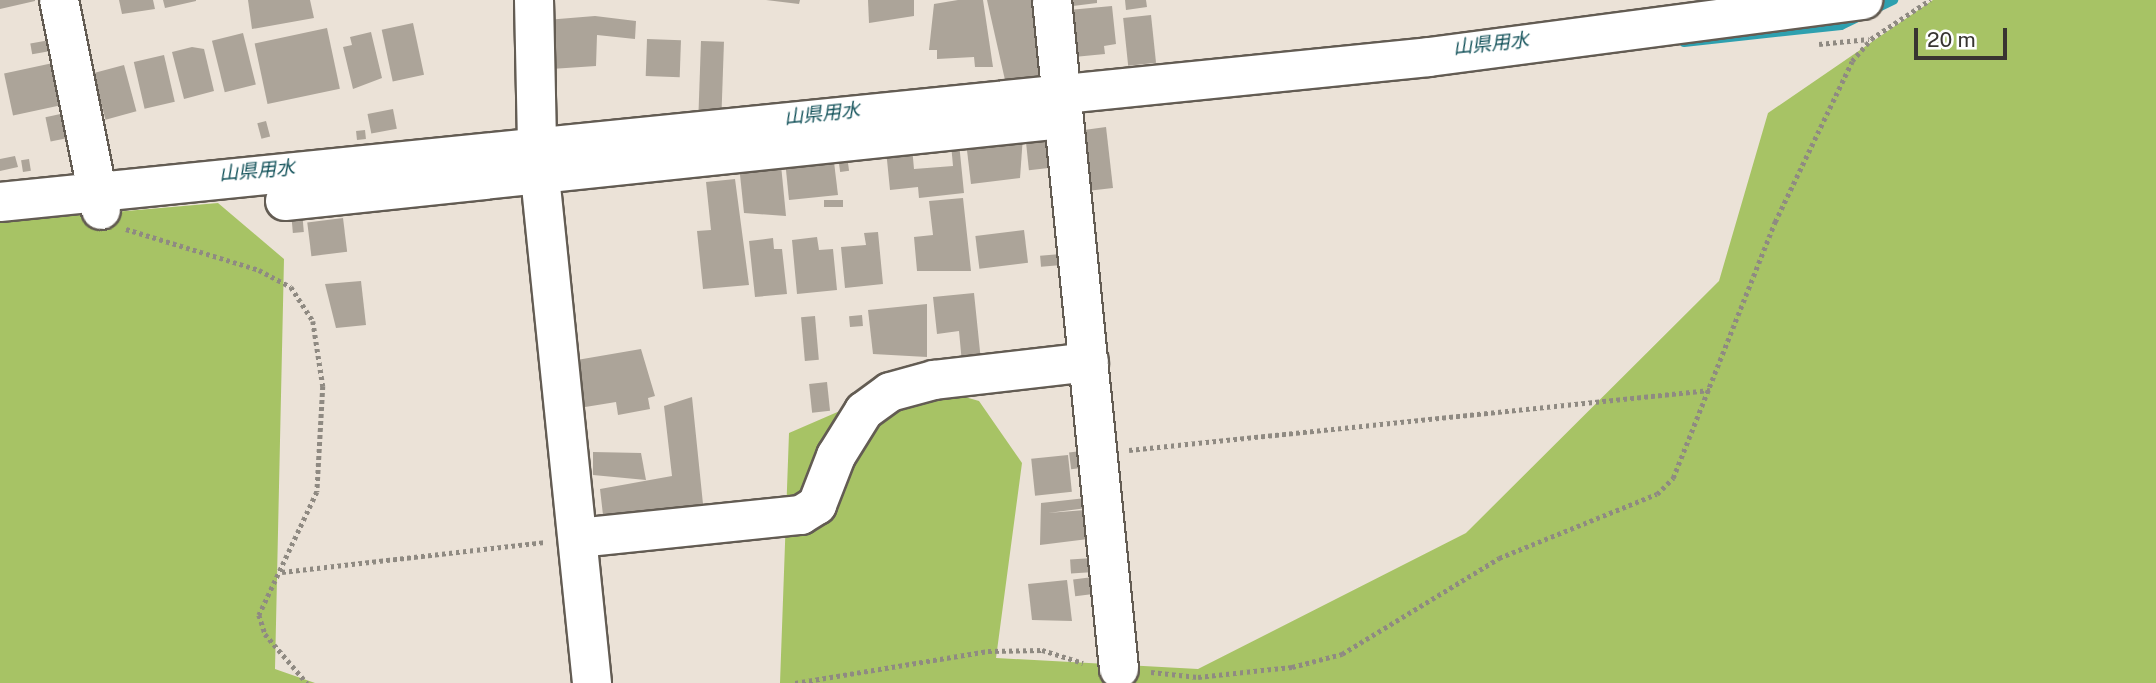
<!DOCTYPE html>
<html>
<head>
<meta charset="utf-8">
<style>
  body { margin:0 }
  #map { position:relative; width:2156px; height:683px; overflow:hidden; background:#ebe2d7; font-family:"Public Sans","Noto Sans JP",sans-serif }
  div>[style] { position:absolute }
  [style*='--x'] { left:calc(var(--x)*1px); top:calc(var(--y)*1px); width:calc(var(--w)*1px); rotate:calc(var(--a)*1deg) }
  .forest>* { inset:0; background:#a7c365 }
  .stream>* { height:10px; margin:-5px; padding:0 5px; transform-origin:5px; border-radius:5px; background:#2ea0af }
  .building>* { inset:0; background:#aca499; transform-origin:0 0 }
  .path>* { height:4.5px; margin-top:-2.25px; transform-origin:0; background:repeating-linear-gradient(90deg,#8f8a82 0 3.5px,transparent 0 7px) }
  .roads { filter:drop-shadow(2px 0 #635c53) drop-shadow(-2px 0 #635c53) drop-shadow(0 2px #635c53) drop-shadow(0 -2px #635c53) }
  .minor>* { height:38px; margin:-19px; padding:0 19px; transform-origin:19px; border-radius:19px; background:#fff }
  span { translate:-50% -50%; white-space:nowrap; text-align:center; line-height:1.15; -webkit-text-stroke:6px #fff; paint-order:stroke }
  .water-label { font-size:19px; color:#14535b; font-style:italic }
  .scale { position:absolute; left:1914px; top:28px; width:93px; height:32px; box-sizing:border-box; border:4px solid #383531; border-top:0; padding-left:9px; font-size:21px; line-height:24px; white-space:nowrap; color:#383531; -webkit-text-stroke:5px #fff; paint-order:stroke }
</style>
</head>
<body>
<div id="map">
  <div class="forest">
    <div style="clip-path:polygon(1933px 0,2156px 0,2156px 683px,780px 683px,789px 433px,909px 381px,979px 401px,1022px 463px,996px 658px,1198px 669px,1466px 533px,1719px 281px,1768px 113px)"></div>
    <div style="clip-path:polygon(218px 203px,284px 259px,275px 669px,315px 683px,0 683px,0 222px)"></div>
  </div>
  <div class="stream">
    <div style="--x:1684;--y:42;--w:158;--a:-6.2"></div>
    <div style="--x:1841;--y:25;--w:58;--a:-25.7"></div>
  </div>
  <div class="building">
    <div style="clip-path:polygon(0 0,35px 0,35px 1px,0 9px)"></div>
    <div style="clip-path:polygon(119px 0,153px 0,155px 9px,122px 14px)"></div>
    <div style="clip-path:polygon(163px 0,196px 0,196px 1px,165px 8px)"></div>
    <div style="clip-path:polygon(248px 0,310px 0,314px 18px,252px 29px)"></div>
    <div style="clip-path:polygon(766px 0,800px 0,799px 4px)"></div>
    <div style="clip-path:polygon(868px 0,914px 0,914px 16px,869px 23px)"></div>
    <div style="clip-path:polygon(958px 0,983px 0,993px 67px,975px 67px,974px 57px,937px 59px,937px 50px,929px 50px,934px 4px)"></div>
    <div style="clip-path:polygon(987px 0,1035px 0,1039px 78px,1005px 80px)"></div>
    <div style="clip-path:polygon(1072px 0,1097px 0,1097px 3px,1073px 6px)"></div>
    <div style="clip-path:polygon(1125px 0,1146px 0,1147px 7px,1126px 10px)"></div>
    <div style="clip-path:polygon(1112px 6px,1116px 44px,1104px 46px,1105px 54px,1074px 57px,1069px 10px)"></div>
    <div style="left:1151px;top:15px;width:48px;height:28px;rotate:84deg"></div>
    <div style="clip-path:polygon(595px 16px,636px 21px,635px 39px,597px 35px,596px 66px,551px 69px,546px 20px)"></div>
    <div style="left:413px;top:23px;width:53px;height:32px;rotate:78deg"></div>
    <div style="left:327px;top:28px;width:62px;height:74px;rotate:78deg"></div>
    <div style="clip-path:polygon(371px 32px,382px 78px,353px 89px,343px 47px,352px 45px,350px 37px)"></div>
    <div style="left:243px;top:33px;width:53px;height:32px;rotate:76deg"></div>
    <div style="left:647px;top:39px;width:34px;height:37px;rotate:2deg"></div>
    <div style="left:50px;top:40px;width:11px;height:20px;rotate:80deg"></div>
    <div style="left:701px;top:41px;width:23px;height:70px;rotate:2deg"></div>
    <div style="clip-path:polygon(192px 47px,204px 49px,214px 91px,184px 99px,172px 52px)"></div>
    <div style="left:164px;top:55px;width:48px;height:31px;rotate:77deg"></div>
    <div style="left:53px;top:63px;width:43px;height:50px;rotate:78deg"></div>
    <div style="left:124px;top:65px;width:48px;height:32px;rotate:75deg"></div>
    <div style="left:393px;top:109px;width:20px;height:26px;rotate:79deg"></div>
    <div style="left:65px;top:113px;width:25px;height:20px;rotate:78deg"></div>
    <div style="left:266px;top:121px;width:16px;height:9px;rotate:75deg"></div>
    <div style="clip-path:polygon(1106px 127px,1113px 188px,1087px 191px,1084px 130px)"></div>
    <div style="left:365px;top:130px;width:9px;height:9px;rotate:84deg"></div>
    <div style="clip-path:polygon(1023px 136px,1020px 178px,971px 184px,966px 142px)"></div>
    <div style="left:1048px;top:141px;width:27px;height:22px;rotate:84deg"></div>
    <div style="clip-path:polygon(959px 143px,964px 193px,919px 198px,918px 187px,890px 190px,886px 150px,912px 147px,914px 169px,953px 166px,951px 144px)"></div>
    <div style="clip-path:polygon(15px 156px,18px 167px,0 171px,0 159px)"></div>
    <div style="left:847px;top:156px;width:15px;height:9px;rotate:82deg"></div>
    <div style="left:29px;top:159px;width:12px;height:8px;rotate:81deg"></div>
    <div style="clip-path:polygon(785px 160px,834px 162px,838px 195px,789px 200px)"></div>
    <div style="clip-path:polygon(739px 165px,781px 165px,786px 216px,744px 213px)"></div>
    <div style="clip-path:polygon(735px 179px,749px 285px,703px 289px,697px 231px,711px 230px,706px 182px)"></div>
    <div style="clip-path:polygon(963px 198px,971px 271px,917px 271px,914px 237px,933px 235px,929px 201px)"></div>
    <div style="left:843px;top:200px;width:7px;height:19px;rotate:90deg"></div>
    <div style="left:302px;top:211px;width:21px;height:11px;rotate:85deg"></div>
    <div style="left:343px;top:218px;width:34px;height:36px;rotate:83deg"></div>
    <div style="left:1024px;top:230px;width:33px;height:49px;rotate:83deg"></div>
    <div style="clip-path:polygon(878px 232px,883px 284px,845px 288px,841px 247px,866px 245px,864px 233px)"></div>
    <div style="clip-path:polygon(817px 237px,819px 250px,833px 249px,837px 290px,797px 294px,792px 240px)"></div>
    <div style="clip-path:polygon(773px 238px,774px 249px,782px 249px,787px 294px,755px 297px,749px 241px)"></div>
    <div style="left:1061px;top:254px;width:11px;height:21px;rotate:85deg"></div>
    <div style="clip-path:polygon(361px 281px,366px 325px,336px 328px,325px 284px)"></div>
    <div style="clip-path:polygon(974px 293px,981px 361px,962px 363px,959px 331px,937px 334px,933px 297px)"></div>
    <div style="clip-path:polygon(927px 304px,927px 357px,873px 354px,868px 310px)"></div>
    <div style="left:862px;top:315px;width:11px;height:13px;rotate:85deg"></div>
    <div style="left:815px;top:316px;width:44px;height:14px;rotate:85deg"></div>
    <div style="clip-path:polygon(641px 349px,655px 396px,648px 398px,650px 409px,618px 415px,616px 402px,579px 408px,571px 361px)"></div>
    <div style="left:827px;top:382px;width:29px;height:18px;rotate:84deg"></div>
    <div style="clip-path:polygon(692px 397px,703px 504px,603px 515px,600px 489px,672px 476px,664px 406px)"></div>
    <div style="left:1081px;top:451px;width:17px;height:12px;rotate:83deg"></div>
    <div style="clip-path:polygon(593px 452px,641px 453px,646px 480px,593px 475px)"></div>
    <div style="left:1068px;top:455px;width:37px;height:37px;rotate:84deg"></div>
    <div style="clip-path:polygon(1086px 498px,1087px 508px,1048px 513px,1085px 510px,1088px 539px,1040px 545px,1041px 503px)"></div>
    <div style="left:1093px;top:558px;width:14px;height:23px;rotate:86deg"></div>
    <div style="left:1093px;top:577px;width:17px;height:20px;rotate:83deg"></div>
    <div style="clip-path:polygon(1067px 580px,1072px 621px,1032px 620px,1028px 584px)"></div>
  </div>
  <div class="path">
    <div style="--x:1819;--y:44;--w:50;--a:-5.7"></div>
    <div style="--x:126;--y:229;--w:139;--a:17.1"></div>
    <div style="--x:259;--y:270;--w:36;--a:28"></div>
    <div style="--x:291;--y:287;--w:40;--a:57.1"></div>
    <div style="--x:313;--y:321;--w:66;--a:81.3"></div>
    <div style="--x:323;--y:386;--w:106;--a:93.2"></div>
    <div style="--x:317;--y:492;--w:136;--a:115.2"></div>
    <div style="--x:259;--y:615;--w:20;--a:72"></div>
    <div style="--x:265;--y:634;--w:65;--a:49.4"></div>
    <div style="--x:1129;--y:450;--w:584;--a:-5.9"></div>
    <div style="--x:282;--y:572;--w:264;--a:-6.5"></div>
    <div style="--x:1151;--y:672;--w:47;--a:6.1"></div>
    <div style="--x:1198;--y:677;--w:95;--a:-6.1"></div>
    <div style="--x:1292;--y:667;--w:52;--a:-14.6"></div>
    <div style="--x:1342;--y:654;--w:184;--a:-31.4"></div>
    <div style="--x:1499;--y:558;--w:170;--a:-22.1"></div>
    <div style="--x:1657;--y:494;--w:23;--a:-45"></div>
    <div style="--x:1673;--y:478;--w:276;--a:-68.3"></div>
    <div style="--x:1775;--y:222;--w:178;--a:-64.4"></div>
    <div style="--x:1852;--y:61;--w:29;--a:-49"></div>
    <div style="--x:1871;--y:39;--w:71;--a:-33.5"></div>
    <div style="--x:795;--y:683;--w:196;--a:-9.4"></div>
    <div style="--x:988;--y:651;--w:54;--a:-1.1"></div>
    <div style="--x:1042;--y:650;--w:43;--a:17.6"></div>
  </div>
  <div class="roads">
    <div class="minor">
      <div style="--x:59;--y:0;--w:214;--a:78.7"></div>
      <div style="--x:534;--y:0;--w:147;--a:88.8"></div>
      <div style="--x:537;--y:147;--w:539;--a:84.14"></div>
      <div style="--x:1052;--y:0;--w:672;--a:84.28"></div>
      <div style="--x:285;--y:201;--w:781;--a:-6.02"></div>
      <div style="--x:0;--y:202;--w:1436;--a:-5.79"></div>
      <div style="--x:1429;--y:57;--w:438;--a:-7.5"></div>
      <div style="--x:578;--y:538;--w:224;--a:-5.9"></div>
      <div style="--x:801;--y:515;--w:19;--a:-32"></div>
      <div style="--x:817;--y:505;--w:53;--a:-68.8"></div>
      <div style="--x:836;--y:456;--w:53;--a:-58.1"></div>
      <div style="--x:864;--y:411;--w:32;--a:-36"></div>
      <div style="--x:890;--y:392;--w:46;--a:-15.3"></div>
      <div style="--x:934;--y:380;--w:156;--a:-6.6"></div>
    </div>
  </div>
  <div class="water-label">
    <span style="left:1491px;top:44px;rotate:-6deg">山県用水</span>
    <span style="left:822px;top:114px;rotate:-6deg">山県用水</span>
    <span style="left:257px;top:171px;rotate:-5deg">山県用水</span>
  </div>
  <div class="scale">20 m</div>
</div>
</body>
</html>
